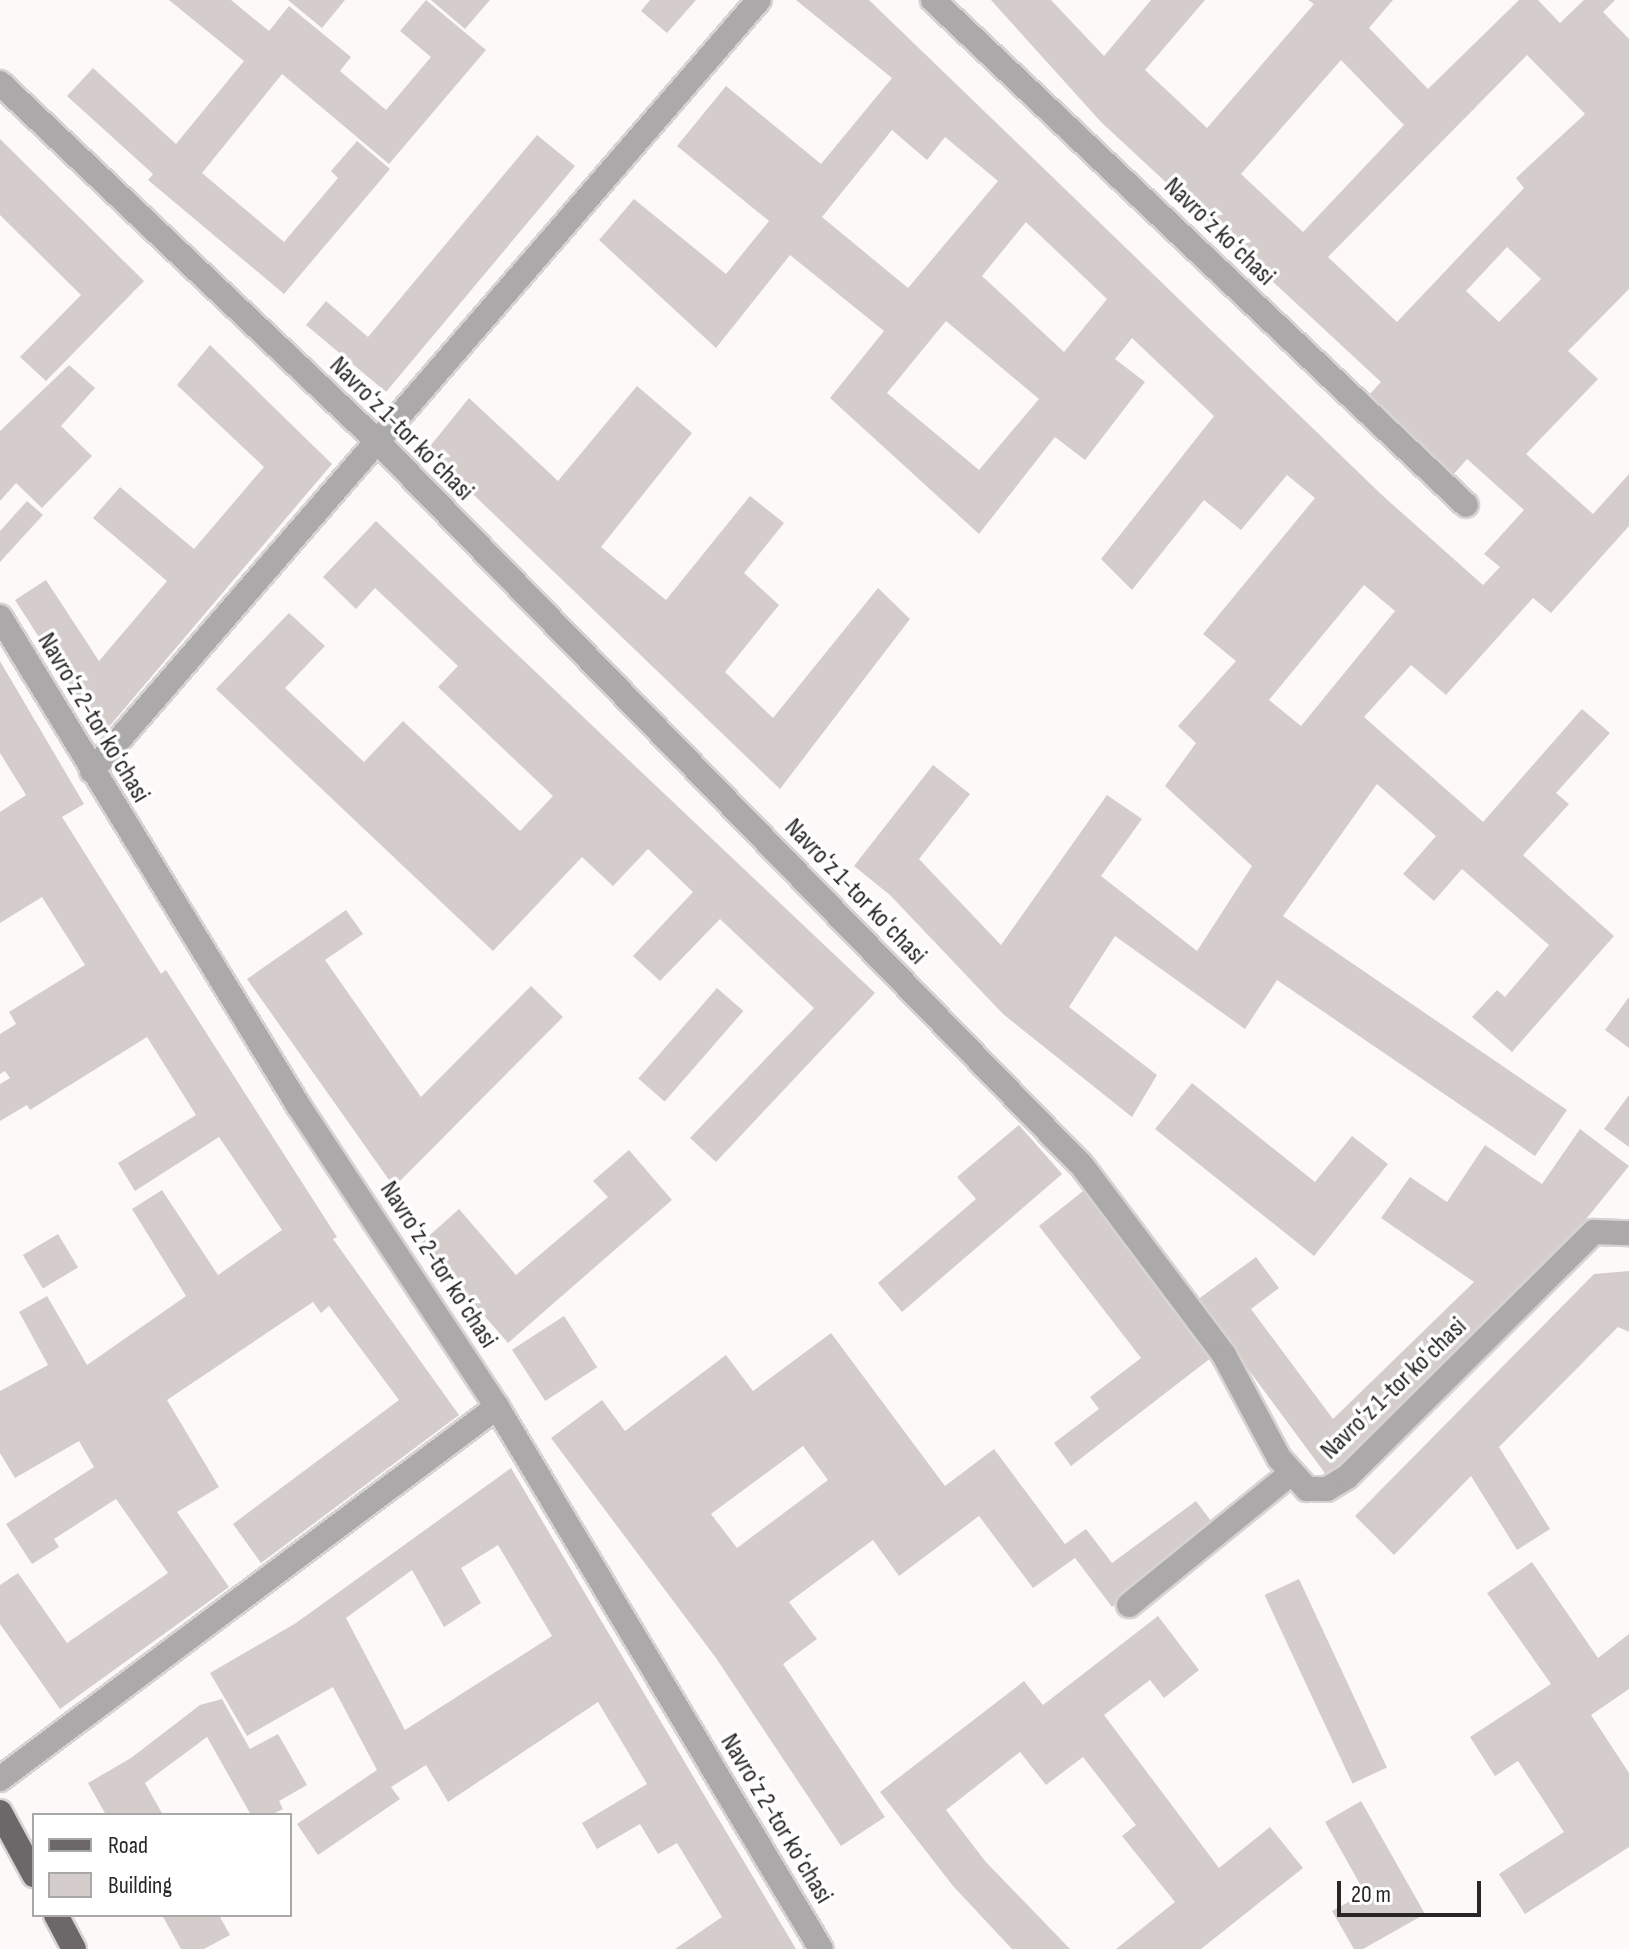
<!DOCTYPE html>
<html>
<head>
<meta charset="utf-8">
<style>
  body { margin:0 }
  #map { position:relative; width:1629px; height:1949px; overflow:hidden; background:#fef9f9; font-family:"Sofia Sans Condensed",sans-serif }
  div>[style] { position:absolute }
  [style*='--x'] { left:calc(var(--x)*1px); top:calc(var(--y)*1px); width:calc(var(--w)*1px); rotate:calc(var(--a)*1deg) }
  .building>* { inset:0; background:#d4cdcc; transform-origin:0 0 }
  .roads { filter:drop-shadow(2px 0 #d8d3d3) drop-shadow(-2px 0 #d8d3d3) drop-shadow(0 2px #d8d3d3) drop-shadow(0 -2px #d8d3d3) }
  .minor>* { height:24px; margin:-12px; padding:0 12px; transform-origin:12px; border-radius:12px; background:#aca9aa }
  .major>* { height:24px; margin:-12px; padding:0 12px; transform-origin:12px; border-radius:12px; background:#6c6769 }
  span { translate:-50% -50%; white-space:nowrap; text-align:center; line-height:1.15; -webkit-text-stroke:7px #fff; paint-order:stroke }
  .street-label { font-size:26px; color:#292627 }
  .legend { position:absolute; left:32px; top:1813px; width:260px; height:104px; box-sizing:border-box; background:#fff; border:2px solid #a9a8a9; margin:0; padding:10px 14px; list-style:none; font-size:24px; color:#292627 }
  .legend li { display:flex; align-items:center; gap:16px; height:40px }
  .legend b { width:40px; border:2px solid #a9a8a9 }
  .scale { position:absolute; left:1337px; top:1881px; width:144px; height:36px; box-sizing:border-box; border:4px solid #292627; border-top:0; padding-left:10px; font-size:24px; line-height:28px; white-space:nowrap; color:#292627; -webkit-text-stroke:6px #fff; paint-order:stroke }
</style>
</head>
<body>
<div id="map">
  <div class="building">
    <div style="clip-path:polygon(169px 0,231px 0,269px 31px,289px 6px,351px 57px,340px 71px,386px 110px,431px 57px,400px 31px,426px 0,486px 50px,389px 164px,282px 74px,202px 173px,284px 242px,338px 178px,331px 171px,357px 141px,390px 169px,284px 294px,148px 180px,153px 174px,67px 96px,93px 68px,176px 144px,244px 61px)"></div>
    <div style="clip-path:polygon(288px 0,345px 0,322px 28px)"></div>
    <div style="clip-path:polygon(431px 0,490px 0,465px 29px)"></div>
    <div style="clip-path:polygon(650px 0,696px 0,667px 33px,641px 11px)"></div>
    <div style="clip-path:polygon(evenodd,796px 0,869px 0,1383px 496px,1483px 585px,1500px 567px,1484px 554px,1524px 510px,1467px 459px,1453px 475px,1369px 395px,1381px 382px,1101px 122px,991px 0,1051px 0,1104px 56px,1151px 0,1205px 0,1145px 70px,1207px 128px,1314px 4px,1308px 0,1393px 0,1369px 28px,1428px 89px,1519px 0,1538px 0,1560px 23px,1584px 0,1615px 0,1603px 12px,1629px 39px,1629px 289px,1568px 351px,1598px 379px,1526px 454px,1593px 514px,1629px 474px,1629px 526px,1551px 613px,1533px 598px,1446px 695px,1411px 665px,1364px 717px,1483px 822px,1582px 709px,1610px 733px,1556px 793px,1569px 804px,1523px 855px,1614px 936px,1512px 1052px,1472px 1017px,1497px 990px,1505px 997px,1549px 945px,1462px 869px,1434px 901px,1403px 874px,1436px 836px,1377px 784px,1283px 916px,1567px 1110px,1535px 1156px,1277px 980px,1245px 1029px,1115px 936px,1069px 1007px,1157px 1075px,1132px 1117px,1003px 1014px,890px 895px,854px 866px,933px 765px,970px 794px,919px 859px,1001px 945px,1107px 795px,1142px 819px,1101px 876px,1197px 951px,1252px 866px,1165px 786px,1196px 743px,1178px 726px,1236px 661px,1203px 634px,1315px 498px,1287px 475px,1241px 530px,1204px 500px,1132px 590px,1101px 559px,1214px 416px,1132px 338px,1115px 359px,1145px 382px,1085px 460px,1055px 437px,979px 534px,830px 398px,884px 331px,790px 255px,716px 348px,599px 240px,634px 199px,726px 274px,769px 221px,677px 146px,726px 86px,821px 164px,892px 78px,796px 0,1527px 55px,1585px 114px,1516px 178px,1524px 188px,1397px 322px,1328px 257px,1527px 55px,796px 0,1341px 60px,1404px 125px,1303px 232px,1241px 174px,1341px 60px,796px 0,892px 130px,927px 160px,945px 137px,998px 181px,908px 288px,822px 217px,892px 130px,796px 0,1026px 222px,1107px 299px,1064px 352px,982px 276px,1026px 222px,796px 0,1507px 247px,1541px 279px,1499px 322px,1466px 291px,1507px 247px,796px 0,946px 321px,1039px 399px,979px 470px,887px 393px,946px 321px,796px 0,1364px 585px,1395px 611px,1301px 726px,1269px 700px,1364px 585px)"></div>
    <div style="clip-path:polygon(537px 135px,575px 166px,386px 392px,306px 325px,326px 301px,368px 337px)"></div>
    <div style="clip-path:polygon(0 139px,144px 281px,46px 381px,20px 357px,81px 295px,0 215px)"></div>
    <div style="clip-path:polygon(210px 345px,332px 464px,102px 735px,15px 600px,46px 580px,99px 661px,167px 581px,93px 518px,120px 487px,194px 549px,264px 467px,177px 385px)"></div>
    <div style="clip-path:polygon(69px 365px,95px 388px,61px 426px,92px 456px,42px 508px,16px 483px,0 501px,0 431px)"></div>
    <div style="clip-path:polygon(637px 386px,692px 433px,601px 547px,666px 600px,750px 496px,784px 523px,744px 573px,779px 605px,725px 672px,773px 718px,878px 588px,910px 619px,780px 789px,427px 450px,469px 398px,558px 481px)"></div>
    <div style="clip-path:polygon(27px 501px,43px 515px,0 562px,0 531px)"></div>
    <div style="clip-path:polygon(376px 521px,875px 993px,716px 1162px,690px 1138px,814px 1008px,720px 919px,660px 981px,633px 956px,693px 892px,648px 849px,613px 886px,582px 857px,493px 951px,216px 689px,289px 613px,325px 646px,285px 688px,364px 762px,403px 721px,520px 831px,553px 796px,438px 687px,458px 666px,375px 588px,356px 609px,323px 577px)"></div>
    <div style="clip-path:polygon(0 661px,84px 804px,62px 817px,161px 974px,166px 970px,337px 1237px,333px 1239px,459px 1415px,261px 1563px,233px 1524px,399px 1400px,329px 1306px,321px 1313px,313px 1302px,167px 1400px,219px 1487px,177px 1512px,229px 1587px,60px 1709px,0 1624px,0 1585px,18px 1573px,67px 1643px,168px 1573px,116px 1499px,54px 1539px,59px 1547px,32px 1564px,6px 1524px,94px 1467px,79px 1441px,15px 1478px,0 1453px,0 1391px,48px 1365px,19px 1312px,47px 1296px,87px 1365px,186px 1296px,132px 1209px,162px 1190px,218px 1275px,282px 1230px,219px 1137px,135px 1191px,118px 1163px,196px 1115px,147px 1037px,30px 1110px,27px 1105px,0 1121px,0 1084px,10px 1078px,5px 1071px,0 1074px,0 1034px,16px 1024px,9px 1012px,85px 965px,42px 897px,0 923px,0 812px,26px 795px,0 753px)"></div>
    <div style="clip-path:polygon(346px 910px,363px 934px,325px 960px,421px 1097px,531px 986px,563px 1017px,394px 1187px,247px 979px)"></div>
    <div style="left:717px;top:988px;width:35px;height:120px;rotate:41deg"></div>
    <div style="clip-path:polygon(1629px 997px,1629px 1048px,1605px 1030px)"></div>
    <div style="clip-path:polygon(1192px 1083px,1315px 1182px,1352px 1136px,1388px 1164px,1314px 1256px,1155px 1129px)"></div>
    <div style="clip-path:polygon(1629px 1095px,1629px 1147px,1604px 1129px)"></div>
    <div style="clip-path:polygon(1019px 1125px,1062px 1174px,902px 1312px,878px 1283px,976px 1199px,957px 1177px)"></div>
    <div style="clip-path:polygon(1580px 1129px,1629px 1166px,1545px 1270px,1330px 1480px,1197px 1300px,1256px 1257px,1279px 1288px,1251px 1309px,1333px 1419px,1474px 1282px,1381px 1218px,1410px 1177px,1447px 1202px,1485px 1145px,1542px 1184px)"></div>
    <div style="clip-path:polygon(629px 1150px,672px 1200px,508px 1343px,421px 1243px,459px 1209px,516px 1275px,608px 1197px,593px 1181px)"></div>
    <div style="clip-path:polygon(1087px 1188px,1216px 1354px,1071px 1466px,1054px 1443px,1099px 1409px,1090px 1397px,1141px 1358px,1039px 1226px)"></div>
    <div style="left:58px;top:1234px;width:39px;height:41px;rotate:59deg"></div>
    <div style="clip-path:polygon(1629px 1271px,1629px 1332px,1618px 1327px,1499px 1447px,1550px 1529px,1517px 1550px,1471px 1476px,1394px 1555px,1355px 1516px,1594px 1274px)"></div>
    <div style="left:564px;top:1316px;width:61px;height:62px;rotate:57deg"></div>
    <div style="clip-path:polygon(evenodd,831px 1333px,945px 1486px,994px 1449px,1065px 1544px,1086px 1529px,1112px 1563px,1196px 1501px,1217px 1529px,1112px 1607px,1075px 1558px,1033px 1588px,979px 1516px,899px 1576px,873px 1540px,789px 1602px,817px 1639px,783px 1664px,885px 1817px,841px 1846px,716px 1658px,551px 1438px,602px 1400px,625px 1431px,726px 1355px,753px 1391px,831px 1333px,803px 1446px,828px 1480px,737px 1548px,711px 1514px,803px 1446px)"></div>
    <div style="clip-path:polygon(evenodd,511px 1468px,700px 1788px,796px 1949px,675px 1949px,722px 1917px,677px 1843px,658px 1854px,640px 1824px,597px 1849px,582px 1823px,647px 1784px,598px 1702px,448px 1802px,426px 1765px,391px 1787px,400px 1799px,318px 1855px,297px 1824px,377px 1770px,333px 1687px,247px 1736px,210px 1673px,296px 1623px,511px 1468px,498px 1545px,552px 1636px,405px 1730px,346px 1618px,412px 1570px,444px 1627px,481px 1603px,461px 1568px,498px 1545px)"></div>
    <div style="clip-path:polygon(1532px 1562px,1598px 1658px,1629px 1634px,1629px 1689px,1591px 1715px,1629px 1773px,1629px 1847px,1525px 1914px,1499px 1874px,1564px 1832px,1518px 1761px,1495px 1776px,1470px 1737px,1551px 1684px,1487px 1593px)"></div>
    <div style="left:1299px;top:1579px;width:208px;height:38px;rotate:65deg"></div>
    <div style="clip-path:polygon(1158px 1616px,1199px 1670px,1164px 1698px,1150px 1680px,1104px 1715px,1219px 1868px,1270px 1827px,1303px 1868px,1201px 1949px,1116px 1949px,1175px 1902px,1122px 1836px,1136px 1825px,1083px 1757px,1046px 1785px,1020px 1752px,946px 1810px,985px 1861px,1070px 1949px,1012px 1949px,953px 1886px,880px 1792px,1024px 1681px,1043px 1705px)"></div>
    <div style="clip-path:polygon(222px 1699px,250px 1749px,278px 1734px,307px 1785px,279px 1801px,283px 1809px,271px 1815px,251px 1815px,207px 1737px,145px 1783px,163px 1815px,106px 1815px,88px 1783px,131px 1758px,200px 1705px)"></div>
    <div style="clip-path:polygon(1361px 1801px,1425px 1914px,1363px 1949px,1354px 1949px,1332px 1911px,1365px 1893px,1325px 1822px)"></div>
    <div style="clip-path:polygon(162px 1915px,219px 1915px,230px 1935px,204px 1949px,181px 1949px)"></div>
  </div>
  <div class="roads">
    <div class="minor">
      <div style="--x:933;--y:0;--w:734;--a:43.45"></div>
      <div style="--x:0;--y:83;--w:518;--a:43.52"></div>
      <div style="--x:376;--y:440;--w:1014;--a:45.8"></div>
      <div style="--x:1083;--y:1167;--w:235;--a:53.1"></div>
      <div style="--x:1224;--y:1355;--w:117;--a:61.9"></div>
      <div style="--x:1279;--y:1458;--w:42;--a:47.9"></div>
      <div style="--x:1307;--y:1489;--w:20;--a:0"></div>
      <div style="--x:1327;--y:1489;--w:23;--a:-31"></div>
      <div style="--x:1347;--y:1477;--w:348;--a:-44.8"></div>
      <div style="--x:1594;--y:1232;--w:35;--a:2"></div>
      <div style="--x:0;--y:617;--w:572;--a:58.59"></div>
      <div style="--x:298;--y:1105;--w:362;--a:56.6"></div>
      <div style="--x:497;--y:1407;--w:631;--a:59.13"></div>
      <div style="--x:92;--y:771;--w:1019;--a:-49.14"></div>
      <div style="--x:1129;--y:1605;--w:208;--a:-39.1"></div>
      <div style="--x:0;--y:1779;--w:621;--a:-36.81"></div>
    </div>
    <div class="major">
      <div style="--x:0;--y:1812;--w:72;--a:61.6"></div>
      <div style="--x:56;--y:1915;--w:38;--a:62"></div>
    </div>
  </div>
  <div class="street-label">
    <span style="left:1219px;top:232px;rotate:44deg">Navroʻz koʻchasi</span>
    <span style="left:401px;top:429px;rotate:45deg">Navroʻz 1-tor koʻchasi</span>
    <span style="left:93px;top:718px;rotate:59deg">Navroʻz 2-tor koʻchasi</span>
    <span style="left:855px;top:892px;rotate:46deg">Navroʻz 1-tor koʻchasi</span>
    <span style="left:438px;top:1265px;rotate:57deg">Navroʻz 2-tor koʻchasi</span>
    <span style="left:1394px;top:1389px;rotate:-44deg">Navroʻz 1-tor koʻchasi</span>
    <span style="left:776px;top:1819px;rotate:59deg">Navroʻz 2-tor koʻchasi</span>
  </div>
  <ul class="legend">
  <li><b style="height:10px;background:#6c6769"></b>Road</li>
  <li><b style="height:22px;background:#d4cdcc"></b>Building</li>
  </ul>
  <div class="scale">20 m</div>
</div>
</body>
</html>
